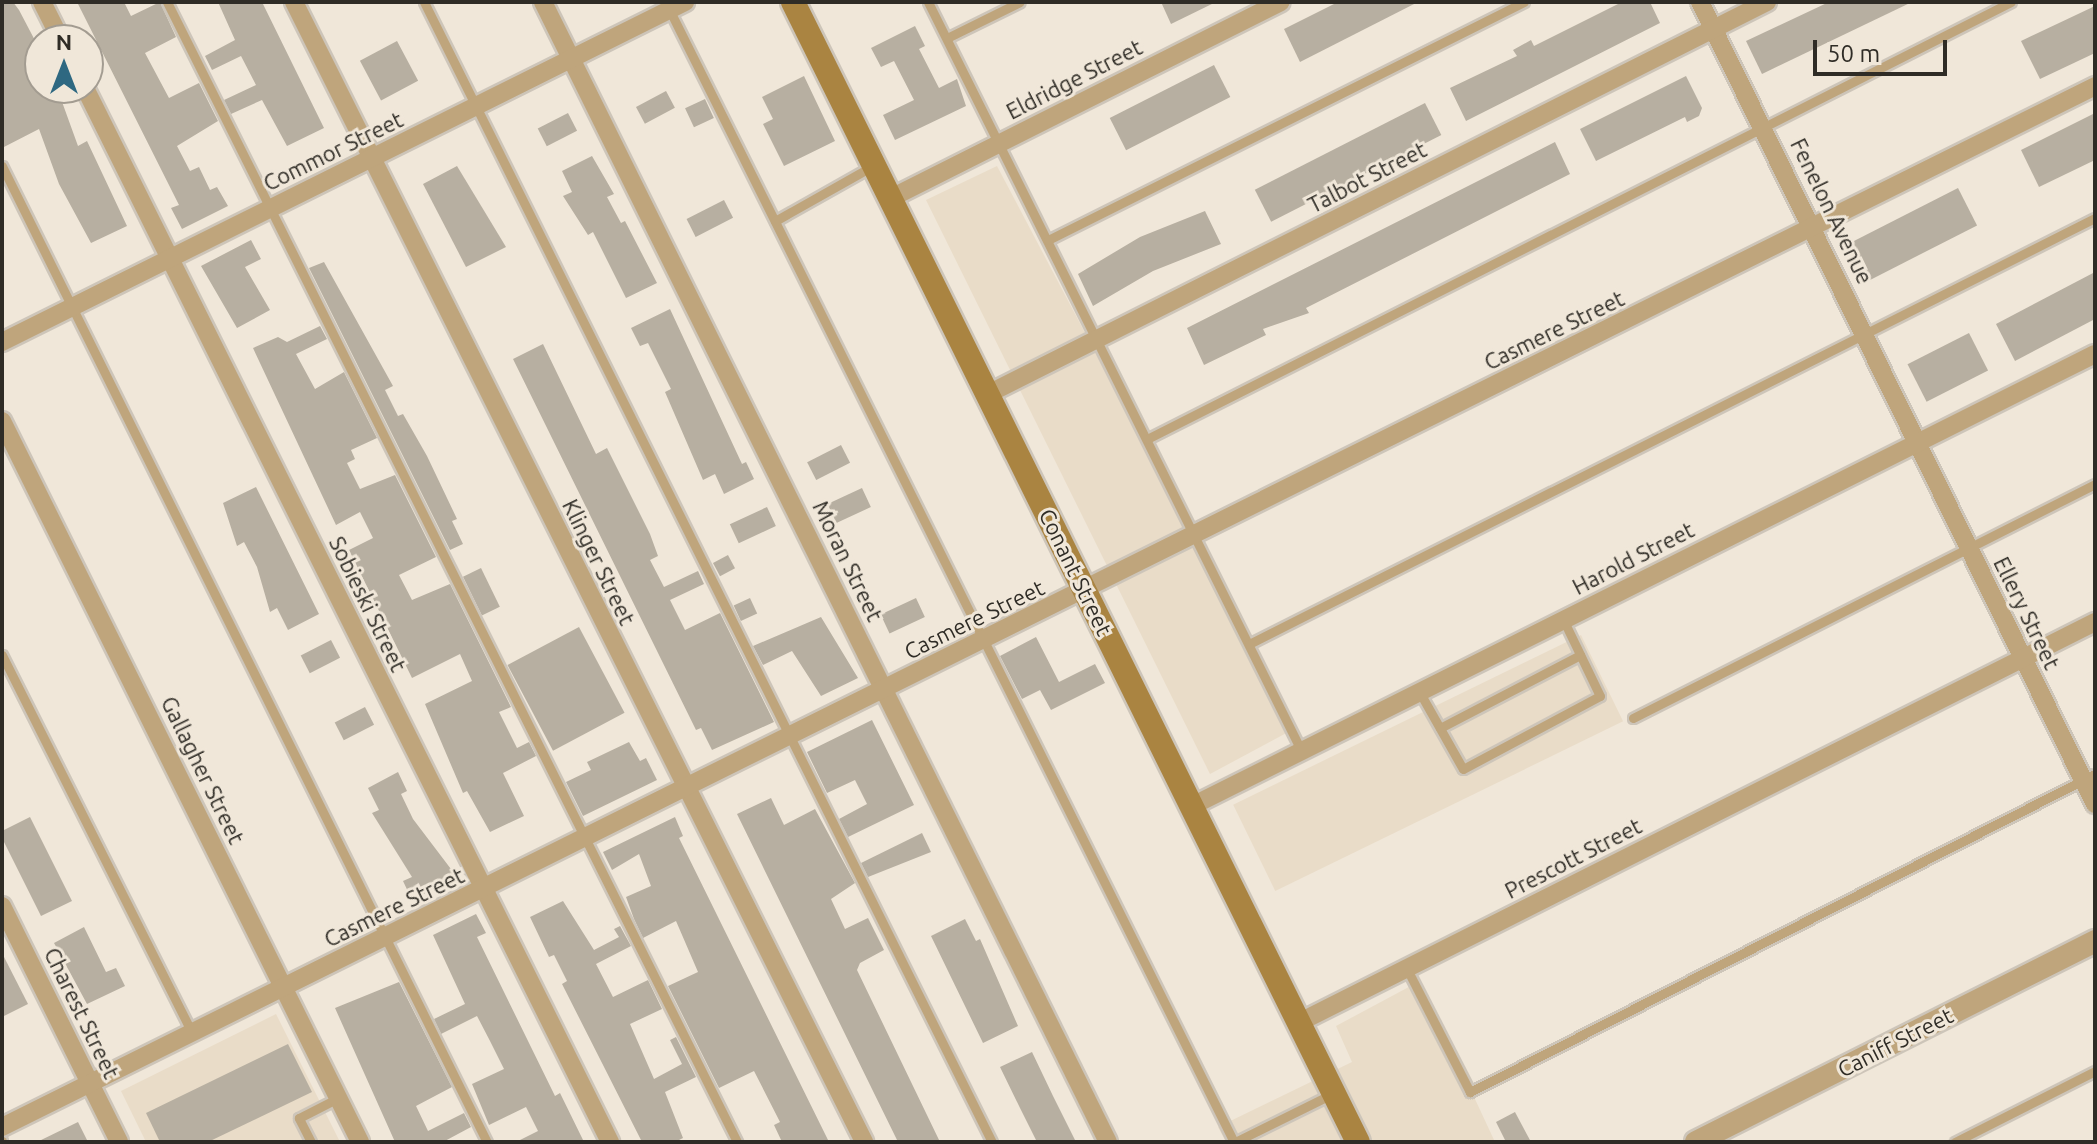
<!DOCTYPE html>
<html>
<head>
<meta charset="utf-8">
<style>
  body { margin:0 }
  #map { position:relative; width:2097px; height:1144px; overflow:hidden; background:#f0e7d9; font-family:Ubuntu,sans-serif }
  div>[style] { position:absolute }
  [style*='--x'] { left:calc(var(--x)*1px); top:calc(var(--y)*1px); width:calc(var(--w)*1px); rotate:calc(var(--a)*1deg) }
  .built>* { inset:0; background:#e9dcc8; transform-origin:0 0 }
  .building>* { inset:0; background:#b7afa1; transform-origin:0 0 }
  .roads { filter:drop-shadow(2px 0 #cdc5b9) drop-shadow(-2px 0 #cdc5b9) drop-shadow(0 2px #cdc5b9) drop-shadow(0 -2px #cdc5b9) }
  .service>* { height:9px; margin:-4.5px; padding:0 4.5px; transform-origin:4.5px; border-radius:4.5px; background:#bfa57c }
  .minor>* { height:18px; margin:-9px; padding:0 9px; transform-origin:9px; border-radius:9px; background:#bfa57c }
  .tertiary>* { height:22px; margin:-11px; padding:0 11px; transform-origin:11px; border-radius:11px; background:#bfa57c }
  .secondary>* { height:24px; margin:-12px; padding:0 12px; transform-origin:12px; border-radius:12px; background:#aa8441 }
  span { translate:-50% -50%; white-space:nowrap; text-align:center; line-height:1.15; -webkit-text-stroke:6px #f0e7d9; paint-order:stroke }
  .street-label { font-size:22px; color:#2f2c26 }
  .frame { position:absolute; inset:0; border:4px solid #2f2c26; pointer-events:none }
  .north { position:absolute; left:24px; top:24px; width:80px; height:80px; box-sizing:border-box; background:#f0e7d9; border:2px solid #a39c91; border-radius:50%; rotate:0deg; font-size:22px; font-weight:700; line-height:32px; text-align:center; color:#2f2c26 }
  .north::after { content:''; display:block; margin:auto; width:28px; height:36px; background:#2e6881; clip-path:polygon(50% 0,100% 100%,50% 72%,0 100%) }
  .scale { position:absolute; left:1813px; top:40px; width:134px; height:36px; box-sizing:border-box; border:4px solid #2f2c26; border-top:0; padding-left:10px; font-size:24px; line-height:28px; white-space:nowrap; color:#2f2c26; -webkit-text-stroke:6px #f0e7d9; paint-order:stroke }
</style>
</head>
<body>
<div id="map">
  <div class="built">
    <div style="clip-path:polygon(997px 166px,1294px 729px,1210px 774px,926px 200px)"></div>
    <div style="left:1581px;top:635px;width:96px;height:387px;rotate:64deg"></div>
    <div style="clip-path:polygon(1420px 981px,1495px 1142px,1226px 1142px,1218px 1127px,1352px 1062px,1336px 1026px)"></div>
    <div style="clip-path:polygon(276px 1014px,340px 1142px,146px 1142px,121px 1091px)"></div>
  </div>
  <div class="building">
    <div style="clip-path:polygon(2px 2px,13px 2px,19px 10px,40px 50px,26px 58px,40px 88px,57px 88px,78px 146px,87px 141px,127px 226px,91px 243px,59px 184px,39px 129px,2px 148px)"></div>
    <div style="clip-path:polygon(77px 2px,124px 2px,131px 16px,160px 2px,176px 37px,145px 53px,169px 98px,199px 83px,218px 121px,177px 146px,190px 171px,199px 167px,210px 190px,217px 187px,228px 206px,182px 229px,171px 208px,179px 205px)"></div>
    <div style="clip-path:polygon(218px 2px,262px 2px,324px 128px,287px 146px,262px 100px,231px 114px,224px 100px,256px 85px,241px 56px,212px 70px,205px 56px,235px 40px)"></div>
    <div style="clip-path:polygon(1161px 2px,1216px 2px,1171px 24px)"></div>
    <div style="clip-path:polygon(1338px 2px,1418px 2px,1300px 62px,1284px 29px)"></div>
    <div style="clip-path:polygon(1622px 2px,1650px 2px,1660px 23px,1466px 121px,1450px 88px,1517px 56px,1513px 50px,1531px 40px,1534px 46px)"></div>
    <div style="clip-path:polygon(1829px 2px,1912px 2px,1762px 74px,1746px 41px)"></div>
    <div style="clip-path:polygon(2095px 6px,2095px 53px,2040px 79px,2021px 41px)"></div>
    <div style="clip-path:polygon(915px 26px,925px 46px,919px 49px,939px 88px,957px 79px,966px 106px,895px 140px,883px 115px,914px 100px,894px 61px,881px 67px,871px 48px)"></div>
    <div style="left:397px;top:41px;width:45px;height:42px;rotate:62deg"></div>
    <div style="left:1214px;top:65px;width:36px;height:117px;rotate:63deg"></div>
    <div style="clip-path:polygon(804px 76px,835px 141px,784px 166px,763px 124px,773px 119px,762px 97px)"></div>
    <div style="clip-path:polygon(1686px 76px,1702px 108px,1699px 116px,1687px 122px,1685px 117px,1596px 161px,1580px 129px)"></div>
    <div style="left:666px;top:91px;width:19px;height:34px;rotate:62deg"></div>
    <div style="left:705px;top:99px;width:21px;height:22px;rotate:65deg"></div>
    <div style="left:1425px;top:103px;width:36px;height:191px;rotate:63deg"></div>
    <div style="left:568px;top:113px;width:20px;height:34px;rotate:63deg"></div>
    <div style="clip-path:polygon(2095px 113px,2095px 160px,2039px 187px,2021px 150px)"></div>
    <div style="clip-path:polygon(1555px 142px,1570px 174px,1306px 308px,1309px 313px,1263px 329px,1266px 335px,1204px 365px,1187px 328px)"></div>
    <div style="clip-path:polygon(592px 156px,614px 194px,607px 197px,621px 223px,625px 221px,657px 283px,626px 298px,593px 232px,588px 235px,563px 196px,572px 192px,562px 171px)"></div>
    <div style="clip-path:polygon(457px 166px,506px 247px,466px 267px,423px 184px)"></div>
    <div style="left:1958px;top:188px;width:42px;height:125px;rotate:63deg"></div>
    <div style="left:724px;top:200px;width:20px;height:42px;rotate:63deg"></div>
    <div style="clip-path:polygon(1205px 211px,1221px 244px,1153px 271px,1093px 306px,1078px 274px,1140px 237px)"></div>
    <div style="clip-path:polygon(251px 240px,261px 259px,245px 267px,270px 310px,237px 328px,201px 266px)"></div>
    <div style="clip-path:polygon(324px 262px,393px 386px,385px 390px,398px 416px,403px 414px,427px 456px,457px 519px,452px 521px,463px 544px,450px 550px,309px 268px)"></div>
    <div style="clip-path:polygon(2095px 272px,2095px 319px,2015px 361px,1996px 324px)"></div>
    <div style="clip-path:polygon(670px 309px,742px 464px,746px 462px,754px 479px,724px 494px,715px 474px,703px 480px,665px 392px,671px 389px,648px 343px,640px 346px,631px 328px)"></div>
    <div style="clip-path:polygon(320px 326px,327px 339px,296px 354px,315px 389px,344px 372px,377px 438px,351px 450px,355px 459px,347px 463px,360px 489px,395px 475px,436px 557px,399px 575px,412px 600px,450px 584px,511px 707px,499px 712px,517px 748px,529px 742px,536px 756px,503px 773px,524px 816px,490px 832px,467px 791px,463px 793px,425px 704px,472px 681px,460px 654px,412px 678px,349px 550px,373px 538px,360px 512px,336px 525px,253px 348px,278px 337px,287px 342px)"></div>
    <div style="left:1969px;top:333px;width:42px;height:69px;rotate:63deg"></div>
    <div style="clip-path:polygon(543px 344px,596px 454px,607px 448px,650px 534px,658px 556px,650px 560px,664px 587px,698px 571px,704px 584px,670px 600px,685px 630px,720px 613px,774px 722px,712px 750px,701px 728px,696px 730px,513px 359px)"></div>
    <div style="left:841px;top:445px;width:20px;height:38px;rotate:63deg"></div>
    <div style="clip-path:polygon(256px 487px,319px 614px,288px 630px,277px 608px,270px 612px,257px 567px,244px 542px,237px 546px,223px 503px)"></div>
    <div style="left:862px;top:488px;width:21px;height:38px;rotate:65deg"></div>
    <div style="left:767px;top:507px;width:21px;height:41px;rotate:65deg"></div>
    <div style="left:728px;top:555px;width:15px;height:17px;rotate:62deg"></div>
    <div style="left:481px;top:568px;width:43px;height:20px;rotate:64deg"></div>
    <div style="left:750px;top:598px;width:17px;height:18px;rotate:65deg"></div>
    <div style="left:916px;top:598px;width:21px;height:39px;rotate:65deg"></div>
    <div style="clip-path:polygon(821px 617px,858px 678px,821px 696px,792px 651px,763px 665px,753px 646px)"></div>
    <div style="left:579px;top:627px;width:97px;height:81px;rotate:62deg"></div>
    <div style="clip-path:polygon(1036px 637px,1059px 682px,1095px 664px,1105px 683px,1051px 710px,1040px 690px,1022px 699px,1000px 656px)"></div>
    <div style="left:331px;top:640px;width:20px;height:34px;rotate:63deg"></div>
    <div style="left:365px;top:707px;width:20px;height:34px;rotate:63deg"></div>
    <div style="clip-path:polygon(872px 720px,914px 805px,848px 837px,839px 819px,867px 804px,855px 780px,827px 793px,807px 752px)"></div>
    <div style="clip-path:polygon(629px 742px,640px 761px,646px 758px,657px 780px,583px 816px,566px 782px,591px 770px,587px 762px)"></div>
    <div style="clip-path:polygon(398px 772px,407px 791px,401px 794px,413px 819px,457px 877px,412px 900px,403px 881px,412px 877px,372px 813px,379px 810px,368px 788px)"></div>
    <div style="clip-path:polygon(771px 798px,784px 825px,815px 809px,855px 883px,831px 899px,845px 929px,868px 918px,884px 950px,860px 963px,857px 970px,940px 1142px,898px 1142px,737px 814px)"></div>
    <div style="clip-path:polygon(30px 817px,72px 901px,41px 916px,2px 838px,2px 831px)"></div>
    <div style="clip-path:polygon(675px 817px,683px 836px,679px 838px,829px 1142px,782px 1142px,774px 1125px,780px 1122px,754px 1071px,719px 1088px,668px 986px,698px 972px,676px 921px,643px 938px,634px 919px,626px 897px,651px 886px,639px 854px,612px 870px,603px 852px)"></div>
    <div style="clip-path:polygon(922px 833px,931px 852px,868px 877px,861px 863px)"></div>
    <div style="clip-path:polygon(563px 901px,594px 950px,619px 937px,614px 929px,620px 926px,631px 946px,596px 964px,613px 997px,648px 980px,662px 1009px,630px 1024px,654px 1079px,682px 1064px,670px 1040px,676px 1037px,696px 1077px,665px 1092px,683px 1138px,675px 1142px,642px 1142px,562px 984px,567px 981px,554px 955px,549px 957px,530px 917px)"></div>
    <div style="clip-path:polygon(476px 914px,486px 933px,477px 937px,555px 1096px,560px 1093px,584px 1142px,516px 1142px,538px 1131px,526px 1107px,489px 1125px,472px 1084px,504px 1069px,490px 1041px,477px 1016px,441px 1034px,434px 1019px,465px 1004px,433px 935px)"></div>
    <div style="clip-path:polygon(965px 919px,976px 941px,980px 939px,1018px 1026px,983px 1043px,931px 936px)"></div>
    <div style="clip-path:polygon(84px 927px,106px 972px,116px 968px,125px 986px,87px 1004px,54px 943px)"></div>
    <div style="clip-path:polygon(2px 953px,28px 1004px,2px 1017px)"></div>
    <div style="clip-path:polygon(399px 982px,452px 1087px,416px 1106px,428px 1131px,464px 1113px,471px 1127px,443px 1142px,395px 1142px,335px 1008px)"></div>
    <div style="clip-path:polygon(288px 1044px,312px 1092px,208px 1142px,160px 1142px,146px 1113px)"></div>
    <div style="clip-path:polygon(1032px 1052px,1053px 1096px,1076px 1142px,1037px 1142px,1020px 1108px,1000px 1067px)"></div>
    <div style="clip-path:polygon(1515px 1112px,1531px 1142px,1506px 1142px,1496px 1122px)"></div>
    <div style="clip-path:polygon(78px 1122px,88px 1142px,37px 1142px)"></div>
  </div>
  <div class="roads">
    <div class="service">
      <div style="--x:167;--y:2;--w:1275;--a:63.43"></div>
      <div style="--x:424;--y:2;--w:1274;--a:63.52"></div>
      <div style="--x:928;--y:2;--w:840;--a:63.5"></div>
      <div style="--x:668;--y:7;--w:1268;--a:63.5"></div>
      <div style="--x:947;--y:38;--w:81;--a:-26.3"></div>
      <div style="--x:2;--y:166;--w:1090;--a:63.58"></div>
      <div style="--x:775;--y:221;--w:110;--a:-29.4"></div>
      <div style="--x:1048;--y:240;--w:532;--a:-26.57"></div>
      <div style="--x:1147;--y:439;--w:968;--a:-26.83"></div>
      <div style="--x:1249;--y:644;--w:947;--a:-26.73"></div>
      <div style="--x:2;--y:655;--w:423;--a:63.3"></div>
      <div style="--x:1420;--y:693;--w:87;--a:60.5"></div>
      <div style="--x:1463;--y:769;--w:155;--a:-28.1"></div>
      <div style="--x:1600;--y:696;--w:85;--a:-115.7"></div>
      <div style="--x:1633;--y:718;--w:518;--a:-26.86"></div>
      <div style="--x:1440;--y:728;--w:158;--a:-27.5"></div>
      <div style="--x:1407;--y:969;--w:138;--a:62.9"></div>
      <div style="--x:1470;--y:1092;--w:701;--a:-26.97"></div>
      <div style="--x:2;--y:1141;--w:1;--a:90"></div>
      <div style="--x:311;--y:1142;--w:27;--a:-117"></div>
      <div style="--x:299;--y:1118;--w:44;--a:-27.1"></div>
      <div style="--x:1235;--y:1142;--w:108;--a:-26.3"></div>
      <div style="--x:1955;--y:1142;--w:157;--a:-26.9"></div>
    </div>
    <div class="minor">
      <div style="--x:42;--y:2;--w:42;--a:63.4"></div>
      <div style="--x:294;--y:2;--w:1275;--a:63.43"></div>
      <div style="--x:543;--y:2;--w:1272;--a:63.64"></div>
      <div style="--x:1700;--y:2;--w:894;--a:63.78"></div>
      <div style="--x:85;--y:88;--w:1178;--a:63.52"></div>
      <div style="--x:891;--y:198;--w:436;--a:-26.7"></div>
      <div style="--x:2;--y:342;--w:763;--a:-26.46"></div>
      <div style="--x:988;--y:394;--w:872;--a:-26.71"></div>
      <div style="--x:2;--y:421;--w:805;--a:63.59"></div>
      <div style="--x:1192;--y:806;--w:1010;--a:-26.59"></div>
      <div style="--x:2;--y:906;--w:263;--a:63.6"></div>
      <div style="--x:1300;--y:1022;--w:890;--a:-26.71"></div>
      <div style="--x:2;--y:1127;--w:2338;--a:-26.44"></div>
    </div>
    <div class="tertiary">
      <div style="--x:1696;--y:1142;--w:447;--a:-26.7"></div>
    </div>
    <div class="secondary">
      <div style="--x:793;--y:2;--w:1272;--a:63.64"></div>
    </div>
  </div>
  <div class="street-label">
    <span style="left:1074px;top:79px;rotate:-27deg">Eldridge Street</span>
    <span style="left:333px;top:151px;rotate:-26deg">Commor Street</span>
    <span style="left:1367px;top:177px;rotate:-27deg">Talbot Street</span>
    <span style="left:1832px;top:211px;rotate:64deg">Fenelon Avenue</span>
    <span style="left:1554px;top:330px;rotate:-26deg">Casmere Street</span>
    <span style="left:1633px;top:558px;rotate:-27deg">Harold Street</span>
    <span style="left:848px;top:561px;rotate:64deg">Moran Street</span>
    <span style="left:599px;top:562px;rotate:64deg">Klinger Street</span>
    <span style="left:1076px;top:572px;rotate:64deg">Conant Street</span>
    <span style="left:368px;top:604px;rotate:64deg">Sobieski Street</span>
    <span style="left:2027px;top:613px;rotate:64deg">Ellery Street</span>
    <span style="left:974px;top:619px;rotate:-26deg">Casmere Street</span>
    <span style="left:203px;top:770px;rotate:64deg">Gallagher Street</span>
    <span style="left:1573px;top:858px;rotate:-27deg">Prescott Street</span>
    <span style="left:394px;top:907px;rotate:-26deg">Casmere Street</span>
    <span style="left:82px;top:1013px;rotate:64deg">Charest Street</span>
    <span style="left:1895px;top:1042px;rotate:-27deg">Caniff Street</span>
  </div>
  <div class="frame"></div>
  <div class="north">N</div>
  <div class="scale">50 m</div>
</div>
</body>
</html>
